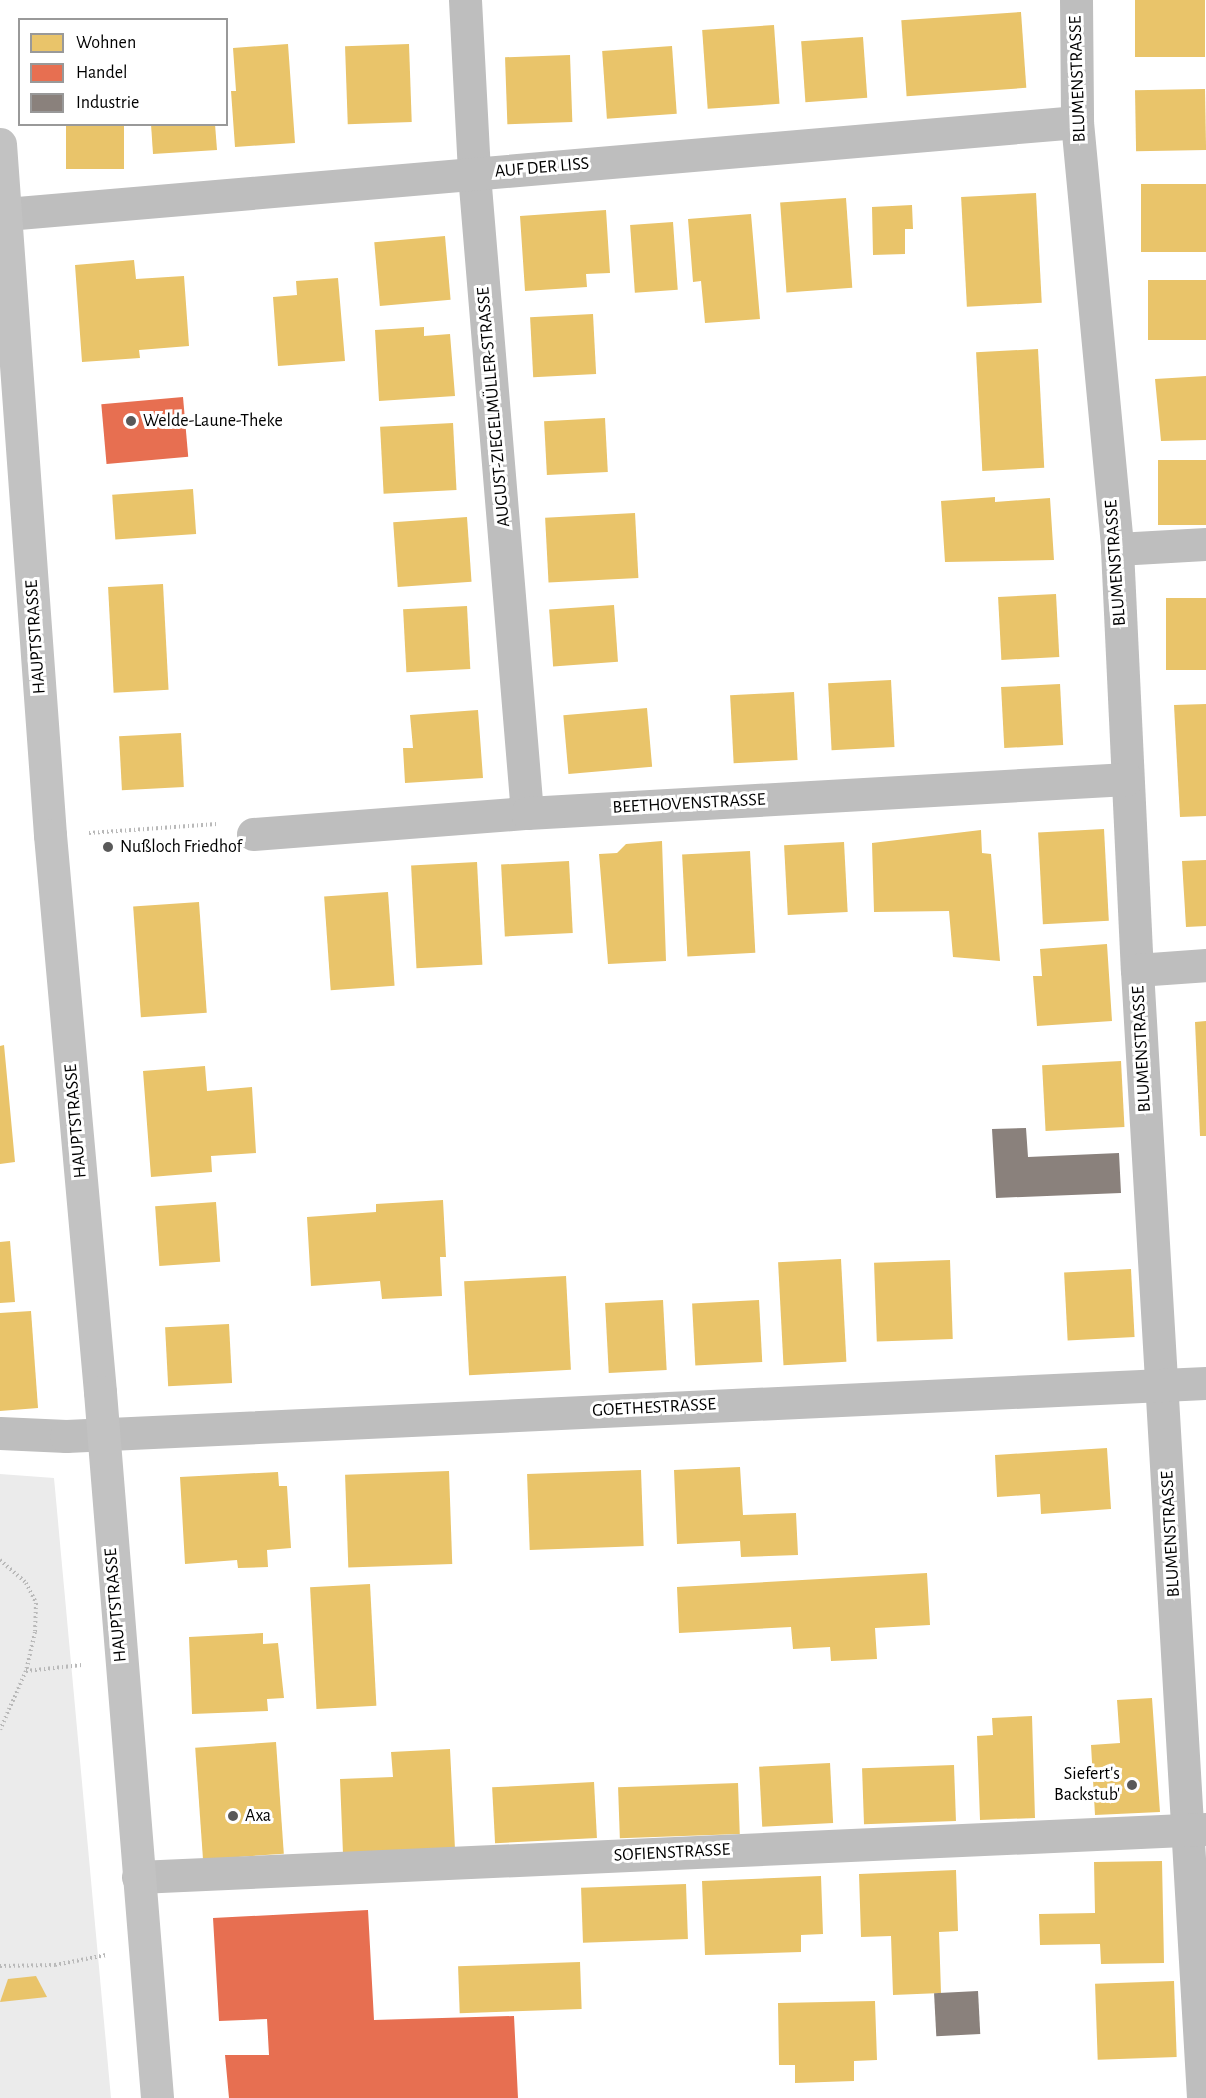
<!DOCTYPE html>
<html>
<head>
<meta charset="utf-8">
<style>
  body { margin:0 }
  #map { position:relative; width:1206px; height:2098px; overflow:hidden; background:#fff; font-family:"Alegreya Sans",sans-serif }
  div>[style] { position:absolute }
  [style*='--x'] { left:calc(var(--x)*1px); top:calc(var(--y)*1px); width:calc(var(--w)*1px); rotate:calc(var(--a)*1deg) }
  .green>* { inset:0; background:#ebebeb }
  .homes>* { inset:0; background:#e9c46a; transform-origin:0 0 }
  .shops>* { inset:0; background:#e76f51; transform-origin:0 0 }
  .industry>* { inset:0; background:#8a817c; transform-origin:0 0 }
  .path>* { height:4px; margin-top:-2px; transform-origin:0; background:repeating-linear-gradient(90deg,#b9b9b9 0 1.5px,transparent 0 4.5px) }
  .minor>* { height:33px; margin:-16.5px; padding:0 16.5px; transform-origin:16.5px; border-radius:16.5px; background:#bebebe }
  .secondary>* { height:33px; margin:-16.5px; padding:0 16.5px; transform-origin:16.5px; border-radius:16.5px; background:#c2c2c2 }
  .dots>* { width:16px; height:16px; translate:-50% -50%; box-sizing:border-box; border:3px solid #fff; border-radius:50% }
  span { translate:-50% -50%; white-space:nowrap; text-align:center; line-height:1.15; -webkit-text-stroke:6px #fff; paint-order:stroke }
  .street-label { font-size:18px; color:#000 }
  .poi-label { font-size:18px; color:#000 }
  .left { translate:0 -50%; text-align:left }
  .right { translate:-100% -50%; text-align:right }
  .legend { position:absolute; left:18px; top:18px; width:210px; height:108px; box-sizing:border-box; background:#fff; border:2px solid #999; margin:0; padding:8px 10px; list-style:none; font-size:18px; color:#000 }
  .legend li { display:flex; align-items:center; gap:12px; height:30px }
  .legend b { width:30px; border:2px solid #999 }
</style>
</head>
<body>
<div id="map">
  <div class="green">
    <div style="clip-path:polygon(0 1474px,54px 1478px,111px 2098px,0 2098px)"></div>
  </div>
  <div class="homes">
    <div style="left:1135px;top:0;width:70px;height:57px"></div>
    <div style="left:1021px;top:12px;width:76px;height:120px;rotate:86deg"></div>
    <div style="left:774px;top:25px;width:79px;height:72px;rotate:86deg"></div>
    <div style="left:863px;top:37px;width:61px;height:62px;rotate:86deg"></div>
    <div style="clip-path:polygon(288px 44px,295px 143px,235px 147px,231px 91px,236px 91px,233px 48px)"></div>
    <div style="left:409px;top:44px;width:78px;height:64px;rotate:88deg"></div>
    <div style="left:672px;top:46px;width:68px;height:70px;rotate:86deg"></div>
    <div style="left:570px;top:55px;width:67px;height:65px;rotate:88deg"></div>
    <div style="left:1205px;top:89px;width:61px;height:70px;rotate:89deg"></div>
    <div style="left:66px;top:124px;width:58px;height:45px"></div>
    <div style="clip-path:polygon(151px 124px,215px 124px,217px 150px,153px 154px)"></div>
    <div style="left:1206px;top:184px;width:68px;height:65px;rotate:90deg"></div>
    <div style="left:1036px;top:193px;width:110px;height:75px;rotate:87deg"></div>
    <div style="left:846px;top:198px;width:90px;height:66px;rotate:86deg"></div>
    <div style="clip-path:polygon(912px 205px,913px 229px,905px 229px,905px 254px,873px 255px,872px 207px)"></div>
    <div style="clip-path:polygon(606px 210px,610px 273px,586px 274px,587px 287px,525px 291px,520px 216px)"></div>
    <div style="clip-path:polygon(751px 214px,760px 319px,705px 323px,701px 281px,693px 282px,688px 219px)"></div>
    <div style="left:673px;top:222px;width:68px;height:43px;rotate:86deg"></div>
    <div style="left:445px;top:236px;width:64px;height:71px;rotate:85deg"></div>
    <div style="clip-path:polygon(134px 260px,136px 279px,184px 276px,189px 346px,139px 350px,140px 358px,82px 362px,75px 265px)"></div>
    <div style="clip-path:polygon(338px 278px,345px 361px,278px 366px,273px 297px,297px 295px,296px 281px)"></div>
    <div style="left:1206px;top:280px;width:60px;height:58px;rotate:90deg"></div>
    <div style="left:593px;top:314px;width:60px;height:63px;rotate:87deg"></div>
    <div style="clip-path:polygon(424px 327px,424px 336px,450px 334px,455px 396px,379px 401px,375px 330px)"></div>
    <div style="left:1038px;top:349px;width:119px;height:62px;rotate:87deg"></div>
    <div style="clip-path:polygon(1206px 376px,1206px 440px,1161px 441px,1155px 379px)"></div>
    <div style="left:605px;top:418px;width:54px;height:61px;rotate:87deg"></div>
    <div style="left:453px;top:423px;width:67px;height:73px;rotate:87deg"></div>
    <div style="left:1206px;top:460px;width:65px;height:48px;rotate:90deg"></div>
    <div style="left:193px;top:489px;width:45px;height:81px;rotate:86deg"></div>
    <div style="clip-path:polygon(995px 497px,995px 502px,1050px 498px,1054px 560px,945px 562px,941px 501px)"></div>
    <div style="left:635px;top:513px;width:65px;height:90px;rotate:87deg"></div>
    <div style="left:467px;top:517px;width:65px;height:74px;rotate:86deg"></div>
    <div style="left:163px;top:584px;width:106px;height:55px;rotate:87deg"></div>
    <div style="left:1056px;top:594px;width:63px;height:58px;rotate:87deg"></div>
    <div style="left:1206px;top:598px;width:72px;height:40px;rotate:90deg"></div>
    <div style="left:614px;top:605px;width:57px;height:65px;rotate:86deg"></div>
    <div style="left:467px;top:606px;width:63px;height:64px;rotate:87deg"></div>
    <div style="left:891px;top:680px;width:67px;height:63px;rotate:87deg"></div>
    <div style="left:1060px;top:684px;width:61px;height:59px;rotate:87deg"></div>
    <div style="left:794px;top:692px;width:68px;height:64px;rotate:87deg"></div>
    <div style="clip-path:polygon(1206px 704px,1206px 816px,1180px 817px,1174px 705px)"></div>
    <div style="left:647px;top:708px;width:59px;height:84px;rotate:85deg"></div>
    <div style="clip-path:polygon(478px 710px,483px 778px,405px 783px,403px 748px,413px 748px,410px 715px)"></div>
    <div style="left:181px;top:733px;width:54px;height:62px;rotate:87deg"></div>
    <div style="left:1104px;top:829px;width:92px;height:66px;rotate:87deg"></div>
    <div style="clip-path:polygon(981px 830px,982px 853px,991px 854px,1000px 961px,953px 957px,949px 911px,874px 912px,872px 843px)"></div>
    <div style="clip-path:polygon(662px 841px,666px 961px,608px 964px,599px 854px,617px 853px,626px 844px)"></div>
    <div style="left:844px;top:842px;width:70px;height:60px;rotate:87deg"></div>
    <div style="left:750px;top:851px;width:102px;height:68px;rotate:87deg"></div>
    <div style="clip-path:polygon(1206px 860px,1206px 926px,1186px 927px,1182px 861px)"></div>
    <div style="left:569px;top:861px;width:72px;height:68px;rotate:87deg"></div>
    <div style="left:477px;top:862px;width:103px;height:66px;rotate:87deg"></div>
    <div style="left:388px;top:892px;width:94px;height:64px;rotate:86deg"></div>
    <div style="left:199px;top:902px;width:111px;height:66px;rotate:86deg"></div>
    <div style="clip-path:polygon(1107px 944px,1112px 1021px,1037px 1026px,1033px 976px,1042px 976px,1040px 949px)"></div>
    <div style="clip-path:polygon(1206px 1021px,1206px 1136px,1200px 1136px,1195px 1022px)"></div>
    <div style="clip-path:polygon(4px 1045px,15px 1162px,0 1164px,0 1046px)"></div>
    <div style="left:1121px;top:1061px;width:66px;height:79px;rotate:87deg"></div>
    <div style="clip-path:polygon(205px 1066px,207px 1091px,252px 1087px,256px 1153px,211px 1156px,212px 1172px,151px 1177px,143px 1071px)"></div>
    <div style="clip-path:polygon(443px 1200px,446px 1257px,440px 1257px,442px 1296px,382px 1299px,380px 1281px,311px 1286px,307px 1217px,376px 1212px,376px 1204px)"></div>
    <div style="left:216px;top:1202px;width:60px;height:61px;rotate:86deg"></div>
    <div style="clip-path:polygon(10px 1241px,15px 1302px,0 1303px,0 1242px)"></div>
    <div style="left:841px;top:1259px;width:103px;height:63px;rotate:87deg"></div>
    <div style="left:950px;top:1260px;width:79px;height:76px;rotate:88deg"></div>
    <div style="left:1131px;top:1269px;width:68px;height:67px;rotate:87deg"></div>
    <div style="left:566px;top:1276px;width:94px;height:102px;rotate:87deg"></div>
    <div style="left:663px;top:1300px;width:70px;height:58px;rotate:87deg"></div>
    <div style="left:759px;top:1300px;width:62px;height:67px;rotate:87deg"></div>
    <div style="clip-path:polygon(31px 1311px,38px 1408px,0 1411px,0 1313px)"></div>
    <div style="left:229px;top:1324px;width:59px;height:64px;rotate:87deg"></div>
    <div style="clip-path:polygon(1107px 1448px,1111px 1509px,1041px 1514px,1040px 1494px,997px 1497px,995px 1455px)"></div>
    <div style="clip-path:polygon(740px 1467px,743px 1515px,796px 1513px,798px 1555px,741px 1557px,740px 1541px,677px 1544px,674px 1470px)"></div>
    <div style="left:641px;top:1470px;width:76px;height:114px;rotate:88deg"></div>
    <div style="left:449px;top:1471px;width:93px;height:104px;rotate:88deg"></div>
    <div style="clip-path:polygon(278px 1472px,279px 1486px,287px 1486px,291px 1548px,267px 1550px,268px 1567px,238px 1568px,237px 1560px,185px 1564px,180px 1477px)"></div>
    <div style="clip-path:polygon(927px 1573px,930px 1625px,875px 1628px,877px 1659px,831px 1661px,830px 1647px,793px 1649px,791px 1627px,679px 1633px,677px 1587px)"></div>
    <div style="left:370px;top:1584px;width:122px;height:60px;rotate:87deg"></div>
    <div style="clip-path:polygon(263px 1633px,263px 1644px,278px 1643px,284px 1698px,267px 1699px,268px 1711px,192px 1714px,189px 1637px)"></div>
    <div style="clip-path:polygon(1152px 1698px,1160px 1812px,1095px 1815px,1091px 1745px,1120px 1743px,1117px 1700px)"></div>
    <div style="clip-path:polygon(1032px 1716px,1035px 1818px,980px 1820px,977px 1736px,993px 1735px,992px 1718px)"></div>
    <div style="left:276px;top:1742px;width:112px;height:81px;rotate:86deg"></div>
    <div style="clip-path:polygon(450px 1749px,455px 1849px,343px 1854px,340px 1779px,393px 1777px,391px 1752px)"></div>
    <div style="left:830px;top:1763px;width:60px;height:71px;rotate:87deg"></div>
    <div style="left:954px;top:1765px;width:56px;height:92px;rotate:88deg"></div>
    <div style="left:594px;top:1782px;width:56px;height:102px;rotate:87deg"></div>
    <div style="left:738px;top:1783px;width:51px;height:120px;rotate:88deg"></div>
    <div style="clip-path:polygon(1162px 1861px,1164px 1963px,1101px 1964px,1100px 1944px,1040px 1945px,1039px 1914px,1095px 1913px,1094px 1862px)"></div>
    <div style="clip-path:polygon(956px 1870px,958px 1931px,939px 1932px,941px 1993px,893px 1995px,891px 1936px,861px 1937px,859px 1874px)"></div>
    <div style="clip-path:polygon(821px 1876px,823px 1934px,801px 1935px,801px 1952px,705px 1955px,702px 1881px)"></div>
    <div style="left:686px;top:1884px;width:55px;height:105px;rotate:88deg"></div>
    <div style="left:580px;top:1962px;width:47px;height:122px;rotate:88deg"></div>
    <div style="clip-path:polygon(36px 1976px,47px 1997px,0 2002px,8px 1979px)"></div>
    <div style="left:1174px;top:1981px;width:76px;height:79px;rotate:88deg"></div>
    <div style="clip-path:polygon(875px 2001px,877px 2060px,854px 2061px,854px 2081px,795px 2083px,795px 2065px,779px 2065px,778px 2003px)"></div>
  </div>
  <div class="shops">
    <div style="left:183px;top:397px;width:60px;height:82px;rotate:85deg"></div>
    <div style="clip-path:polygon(368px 1910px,374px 2020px,514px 2016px,518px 2098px,229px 2098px,225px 2055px,269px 2055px,267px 2019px,219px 2021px,213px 1918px)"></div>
  </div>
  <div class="industry">
    <div style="clip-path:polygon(1026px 1128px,1028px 1157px,1119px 1153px,1121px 1193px,996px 1198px,992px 1129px)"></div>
    <div style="left:978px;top:1991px;width:43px;height:44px;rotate:87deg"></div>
  </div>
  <div class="path">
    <div style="--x:89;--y:833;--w:128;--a:-4"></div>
    <div style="--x:0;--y:1560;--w:35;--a:41"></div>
    <div style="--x:26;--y:1583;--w:22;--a:63"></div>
    <div style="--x:36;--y:1603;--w:29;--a:92"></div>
    <div style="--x:35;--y:1632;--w:40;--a:103"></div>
    <div style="--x:26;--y:1671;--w:64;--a:113.8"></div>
    <div style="--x:26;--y:1671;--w:56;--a:-6.1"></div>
    <div style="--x:0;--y:1966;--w:55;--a:-1"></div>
    <div style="--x:55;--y:1965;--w:52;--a:-11.1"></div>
  </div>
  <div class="minor">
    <div style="--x:465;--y:0;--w:174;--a:87"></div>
    <div style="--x:474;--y:174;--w:641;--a:85.26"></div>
    <div style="--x:1076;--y:0;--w:122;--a:89.5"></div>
    <div style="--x:1077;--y:122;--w:429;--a:84.6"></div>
    <div style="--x:1117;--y:549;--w:421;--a:87.3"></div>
    <div style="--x:1137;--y:970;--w:1130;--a:86.65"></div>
    <div style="--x:6;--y:214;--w:1075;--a:-4.91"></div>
    <div style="--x:1117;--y:549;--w:89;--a:-3.2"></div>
    <div style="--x:253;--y:834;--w:275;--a:-4.4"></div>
    <div style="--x:527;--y:813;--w:601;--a:-3.24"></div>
    <div style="--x:1137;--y:970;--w:69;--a:-4.1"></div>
    <div style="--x:0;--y:1433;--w:66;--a:2.6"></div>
    <div style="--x:66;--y:1436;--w:1141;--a:-2.66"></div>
    <div style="--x:138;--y:1877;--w:1069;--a:-2.57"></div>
  </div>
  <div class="secondary">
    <div style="--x:0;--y:144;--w:693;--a:85.86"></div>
    <div style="--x:50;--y:835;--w:559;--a:84.87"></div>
    <div style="--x:100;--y:1392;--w:708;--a:85.38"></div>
  </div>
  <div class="dots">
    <div style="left:131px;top:421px;background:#595959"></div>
    <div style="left:108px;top:847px;background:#595959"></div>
    <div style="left:1132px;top:1785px;background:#595959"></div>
    <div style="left:233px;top:1816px;background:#595959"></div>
  </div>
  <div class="street-label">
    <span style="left:1078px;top:79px;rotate:-92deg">BLUMENSTRASSE</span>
    <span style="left:542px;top:168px;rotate:-5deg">AUF DER LISS</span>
    <span style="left:494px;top:407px;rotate:-95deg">AUGUST-ZIEGELMÜLLER-STRASSE</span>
    <span style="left:1116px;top:563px;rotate:-94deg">BLUMENSTRASSE</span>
    <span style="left:36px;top:637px;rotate:-94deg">HAUPTSTRASSE</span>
    <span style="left:689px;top:804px;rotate:-3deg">BEETHOVENSTRASSE</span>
    <span style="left:1142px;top:1049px;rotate:-93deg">BLUMENSTRASSE</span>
    <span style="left:76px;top:1121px;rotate:-95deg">HAUPTSTRASSE</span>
    <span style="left:654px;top:1408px;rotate:-3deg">GOETHESTRASSE</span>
    <span style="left:1171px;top:1534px;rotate:-93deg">BLUMENSTRASSE</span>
    <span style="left:116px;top:1605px;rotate:-95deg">HAUPTSTRASSE</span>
    <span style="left:672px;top:1853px;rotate:-3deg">SOFIENSTRASSE</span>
  </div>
  <div class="poi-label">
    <span class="left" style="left:143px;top:421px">Welde-Laune-Theke</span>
    <span class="left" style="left:120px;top:847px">Nußloch Friedhof</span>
    <span class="right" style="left:1120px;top:1785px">Siefert's<br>Backstub'</span>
    <span class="left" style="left:245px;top:1816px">Axa</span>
  </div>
  <ul class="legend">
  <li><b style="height:16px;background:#e9c46a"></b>Wohnen</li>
  <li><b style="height:16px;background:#e76f51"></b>Handel</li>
  <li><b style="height:16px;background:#8a817c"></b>Industrie</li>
  </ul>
</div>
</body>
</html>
